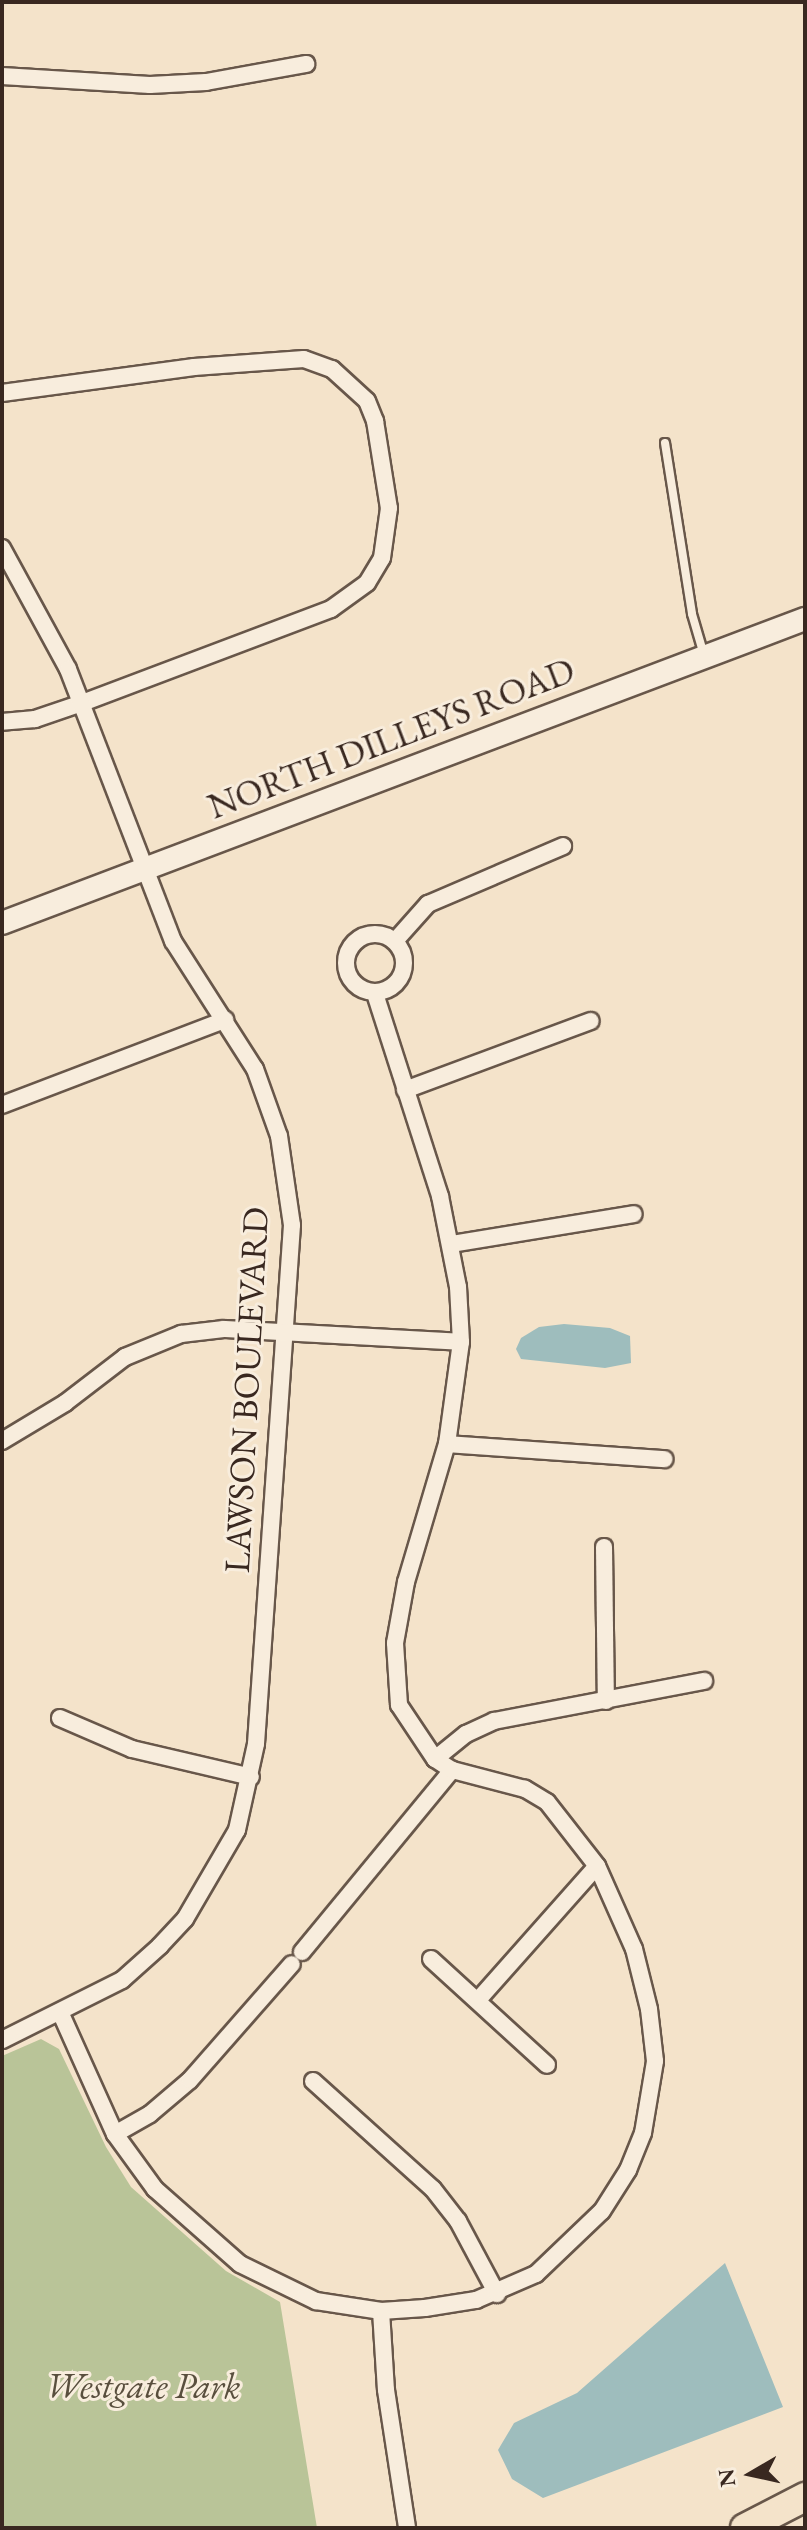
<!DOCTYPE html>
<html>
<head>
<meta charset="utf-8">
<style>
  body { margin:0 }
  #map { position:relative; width:807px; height:2530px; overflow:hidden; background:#f4e3ca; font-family:"EB Garamond",serif }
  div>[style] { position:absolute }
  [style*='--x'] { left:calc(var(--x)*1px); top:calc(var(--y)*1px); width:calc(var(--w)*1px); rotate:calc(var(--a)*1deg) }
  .green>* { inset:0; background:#b9c498 }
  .water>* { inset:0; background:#9ebdbd }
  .roads { filter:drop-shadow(2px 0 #68574a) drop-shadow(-2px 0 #68574a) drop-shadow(0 2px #68574a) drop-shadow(0 -2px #68574a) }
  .lane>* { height:8px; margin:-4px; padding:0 4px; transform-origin:4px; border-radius:4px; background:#f8eddd }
  .street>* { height:16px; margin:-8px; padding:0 8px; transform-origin:8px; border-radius:8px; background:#f8eddd }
  .street>.ring { margin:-8px; padding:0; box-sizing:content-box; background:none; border:16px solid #f8eddd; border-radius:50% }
  .secondary>* { height:22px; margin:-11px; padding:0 11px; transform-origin:11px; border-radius:11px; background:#f8eddd }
  .highway>* { height:28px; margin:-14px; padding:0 14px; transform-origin:14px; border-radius:14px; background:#f4e3ca }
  span { translate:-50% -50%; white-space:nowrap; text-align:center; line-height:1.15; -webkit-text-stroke:6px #f8eddd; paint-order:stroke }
  .street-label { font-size:36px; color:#392820 }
  .park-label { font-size:36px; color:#594f3e; font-style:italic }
  .frame { position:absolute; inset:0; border:4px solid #392820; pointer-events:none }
  .north { position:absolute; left:711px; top:2434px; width:80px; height:80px; -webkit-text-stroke:6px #f8eddd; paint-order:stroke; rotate:261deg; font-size:22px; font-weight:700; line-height:32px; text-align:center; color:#392820 }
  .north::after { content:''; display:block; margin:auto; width:28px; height:36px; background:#392820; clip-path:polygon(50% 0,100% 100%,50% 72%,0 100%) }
</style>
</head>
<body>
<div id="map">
  <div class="green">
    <div style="clip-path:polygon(41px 2039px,59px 2049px,106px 2147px,131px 2187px,226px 2271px,280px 2302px,317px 2528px,2px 2528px,2px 2056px)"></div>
  </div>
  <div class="water">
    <div style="clip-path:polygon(564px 1324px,610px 1328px,630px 1336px,631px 1363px,605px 1368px,521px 1359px,516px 1349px,521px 1338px,539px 1327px)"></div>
    <div style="clip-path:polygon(725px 2263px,783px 2407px,543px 2498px,512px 2479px,498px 2450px,514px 2423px,577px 2393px)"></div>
  </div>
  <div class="roads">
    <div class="lane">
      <div style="--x:665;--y:443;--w:173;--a:81"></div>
      <div style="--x:692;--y:614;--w:43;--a:73.7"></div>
    </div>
    <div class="street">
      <div style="--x:2;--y:76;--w:148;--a:3.5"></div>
      <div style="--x:150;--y:85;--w:56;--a:-3.1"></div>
      <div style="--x:206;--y:82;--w:102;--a:-10.2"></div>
      <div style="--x:2;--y:393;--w:194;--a:-7.7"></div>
      <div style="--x:194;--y:367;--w:110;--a:-4.2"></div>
      <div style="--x:304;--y:359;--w:30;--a:20"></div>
      <div style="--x:332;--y:369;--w:47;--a:42.4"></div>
      <div style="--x:367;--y:401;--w:22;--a:68"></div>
      <div style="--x:375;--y:421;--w:88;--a:80.9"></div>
      <div style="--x:389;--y:508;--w:50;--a:98"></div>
      <div style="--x:382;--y:558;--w:29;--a:121"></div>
      <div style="--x:367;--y:583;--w:44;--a:144.2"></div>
      <div style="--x:331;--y:609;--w:266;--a:159.3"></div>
      <div style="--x:82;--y:703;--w:50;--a:161.2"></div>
      <div style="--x:35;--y:719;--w:33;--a:175"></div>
      <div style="--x:2;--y:548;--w:138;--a:61.4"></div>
      <div style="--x:68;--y:669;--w:292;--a:68.9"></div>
      <div style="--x:173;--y:941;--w:152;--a:57.4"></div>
      <div style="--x:255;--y:1069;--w:71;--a:70.3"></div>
      <div style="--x:279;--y:1136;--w:90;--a:81.7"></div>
      <div style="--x:292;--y:1225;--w:520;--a:93.97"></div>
      <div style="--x:256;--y:1744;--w:88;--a:102.5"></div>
      <div style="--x:237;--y:1830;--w:103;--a:120.3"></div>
      <div style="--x:185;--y:1919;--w:37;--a:133"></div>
      <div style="--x:160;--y:1946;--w:51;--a:138.2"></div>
      <div style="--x:122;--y:1980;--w:134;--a:153.4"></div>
      <div class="ring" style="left:346px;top:934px;width:42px;height:42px"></div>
      <div style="--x:395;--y:941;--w:50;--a:-48.3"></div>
      <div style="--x:428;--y:904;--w:147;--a:-23.2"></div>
      <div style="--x:405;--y:1090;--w:198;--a:-20.4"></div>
      <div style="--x:2;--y:1105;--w:239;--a:-20.9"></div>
      <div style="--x:451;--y:1244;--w:185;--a:-9.3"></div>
      <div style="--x:2;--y:1441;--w:74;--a:-31.1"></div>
      <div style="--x:65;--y:1403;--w:76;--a:-37.5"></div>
      <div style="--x:125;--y:1357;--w:61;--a:-22.3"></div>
      <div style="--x:181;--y:1334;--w:43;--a:-6.6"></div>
      <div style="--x:224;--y:1329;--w:237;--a:3.1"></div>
      <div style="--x:447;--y:1444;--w:218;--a:4"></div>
      <div style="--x:604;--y:1547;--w:154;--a:89.3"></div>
      <div style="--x:60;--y:1718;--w:78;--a:23.3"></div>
      <div style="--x:132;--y:1749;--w:122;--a:13.2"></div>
      <div style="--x:435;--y:1759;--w:40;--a:-39"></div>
      <div style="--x:466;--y:1734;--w:31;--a:-25"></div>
      <div style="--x:494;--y:1721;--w:214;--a:-10.8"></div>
      <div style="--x:302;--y:1952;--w:236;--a:-50.5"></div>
      <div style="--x:431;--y:1959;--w:157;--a:42.4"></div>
      <div style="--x:478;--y:2000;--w:179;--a:-48.4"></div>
      <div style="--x:61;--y:2014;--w:132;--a:65.8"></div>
      <div style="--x:115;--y:2134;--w:68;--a:54"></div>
      <div style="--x:155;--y:2189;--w:113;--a:41.4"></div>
      <div style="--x:240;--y:2264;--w:85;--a:26"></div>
      <div style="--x:316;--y:2301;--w:66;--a:8.7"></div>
      <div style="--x:381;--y:2311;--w:44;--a:-3.9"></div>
      <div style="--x:425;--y:2308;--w:52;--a:-8.9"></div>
      <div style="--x:476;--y:2300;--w:65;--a:-23.4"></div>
      <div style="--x:536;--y:2274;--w:91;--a:-43.7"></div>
      <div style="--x:602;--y:2211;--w:49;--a:-57.6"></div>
      <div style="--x:628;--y:2170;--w:40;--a:-68"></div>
      <div style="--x:643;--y:2133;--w:73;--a:-80.5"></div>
      <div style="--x:655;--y:2061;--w:52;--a:-96.6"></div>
      <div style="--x:649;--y:2009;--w:62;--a:-104"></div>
      <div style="--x:634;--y:1949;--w:91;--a:-114"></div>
      <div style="--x:597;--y:1866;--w:81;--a:-128"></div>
      <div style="--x:547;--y:1802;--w:26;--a:-149"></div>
      <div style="--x:525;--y:1789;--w:75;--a:-165.4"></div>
      <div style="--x:452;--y:1770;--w:20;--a:-147"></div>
      <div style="--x:435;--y:1759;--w:65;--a:-123.7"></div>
      <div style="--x:399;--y:1705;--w:62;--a:-93.7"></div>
      <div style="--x:395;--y:1643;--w:62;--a:-79.8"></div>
      <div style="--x:406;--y:1582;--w:144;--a:-73.5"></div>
      <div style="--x:447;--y:1444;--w:103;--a:-82.2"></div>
      <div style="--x:461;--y:1342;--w:55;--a:-93.1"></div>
      <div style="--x:458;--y:1287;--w:93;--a:-101.2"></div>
      <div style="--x:440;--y:1196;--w:213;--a:-107.8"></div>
      <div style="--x:313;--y:2081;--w:161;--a:42"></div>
      <div style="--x:433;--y:2189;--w:41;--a:52"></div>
      <div style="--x:458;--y:2221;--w:83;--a:61.9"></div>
      <div style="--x:115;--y:2134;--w:40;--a:-29.7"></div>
      <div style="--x:150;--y:2114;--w:52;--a:-40.4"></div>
      <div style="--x:190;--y:2080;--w:154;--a:-48.7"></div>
      <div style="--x:381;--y:2311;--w:79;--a:86.4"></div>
      <div style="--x:386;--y:2390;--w:140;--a:81.3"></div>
    </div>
    <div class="secondary">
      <div style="--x:2;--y:923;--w:859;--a:-20.74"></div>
    </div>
    <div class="highway">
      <div style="--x:745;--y:2528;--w:68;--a:-27.3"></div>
    </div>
  </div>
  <div class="street-label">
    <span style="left:391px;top:738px;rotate:-21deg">NORTH DILLEYS ROAD</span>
    <span style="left:246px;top:1390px;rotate:-87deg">LAWSON BOULEVARD</span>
  </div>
  <div class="park-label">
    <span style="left:143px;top:2386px">Westgate Park</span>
  </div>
  <div class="frame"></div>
  <div class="north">N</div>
</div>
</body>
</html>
